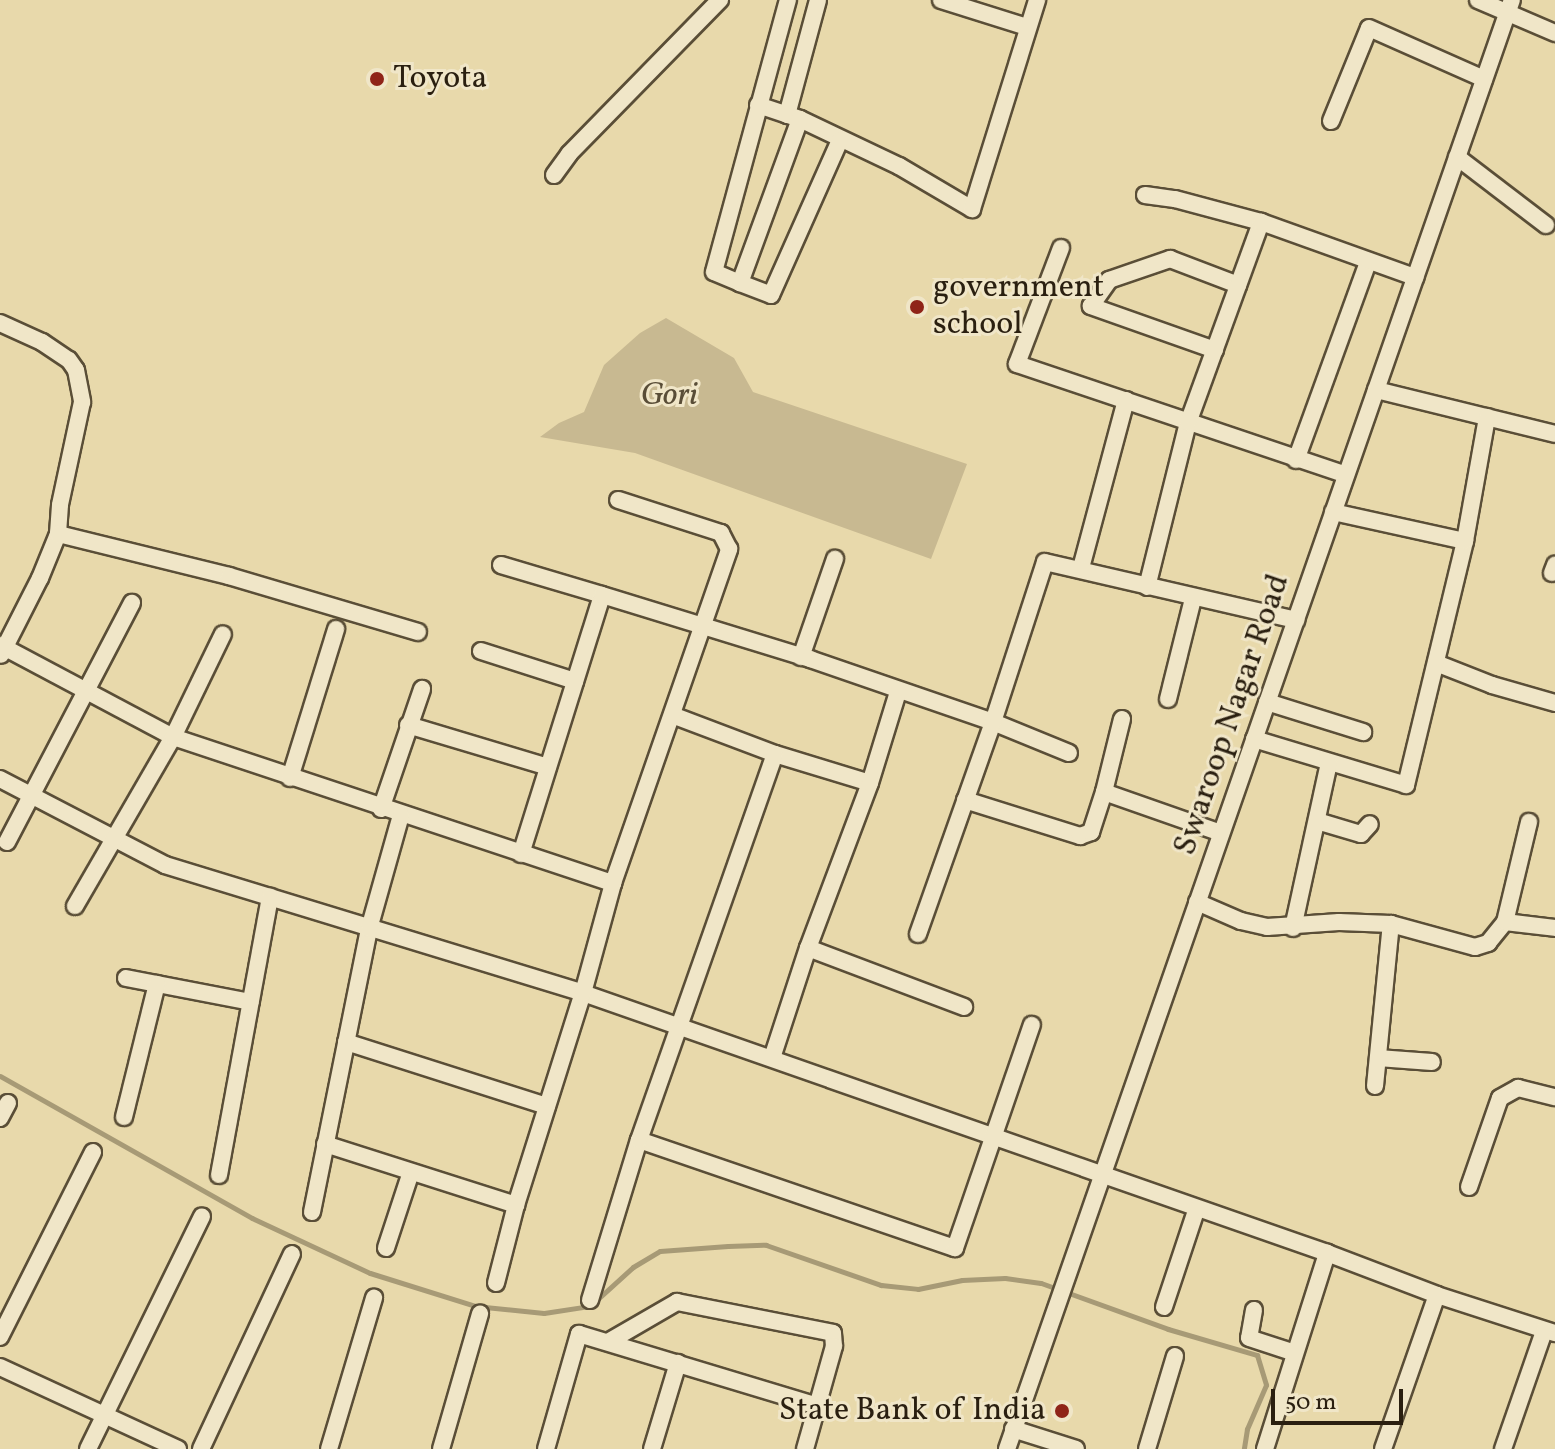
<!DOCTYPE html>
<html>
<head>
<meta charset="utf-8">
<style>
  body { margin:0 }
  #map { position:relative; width:1555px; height:1449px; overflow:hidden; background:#e8d9ab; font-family:Vollkorn,serif }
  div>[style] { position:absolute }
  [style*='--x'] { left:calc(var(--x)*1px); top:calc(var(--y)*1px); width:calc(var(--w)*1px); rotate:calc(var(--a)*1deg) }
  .green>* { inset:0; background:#c8b991 }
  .stream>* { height:5px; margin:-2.5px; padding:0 2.5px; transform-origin:2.5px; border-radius:2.5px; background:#a79a76 }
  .roads { filter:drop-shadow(2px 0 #5a4e37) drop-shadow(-2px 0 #5a4e37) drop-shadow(0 2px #5a4e37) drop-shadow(0 -2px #5a4e37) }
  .street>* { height:16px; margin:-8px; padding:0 8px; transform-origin:8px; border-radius:8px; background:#f0e6c8 }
  .dots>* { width:22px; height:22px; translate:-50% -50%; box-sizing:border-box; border:4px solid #f0e6c8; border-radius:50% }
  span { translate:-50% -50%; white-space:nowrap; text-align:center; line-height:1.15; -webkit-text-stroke:6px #f0e6c8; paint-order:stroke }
  .poi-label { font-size:32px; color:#2a1f10 }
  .left { translate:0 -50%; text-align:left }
  .right { translate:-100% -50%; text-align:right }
  .park-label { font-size:32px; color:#594d37; font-style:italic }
  .street-label { font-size:32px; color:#2a1f10 }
  .scale { position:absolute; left:1271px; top:1389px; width:132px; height:36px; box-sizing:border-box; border:4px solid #2a1f10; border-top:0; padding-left:10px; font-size:24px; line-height:28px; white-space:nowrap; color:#2a1f10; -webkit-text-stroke:6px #f0e6c8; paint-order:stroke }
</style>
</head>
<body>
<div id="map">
  <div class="green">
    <div style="clip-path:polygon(666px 318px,734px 358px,753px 392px,967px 464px,931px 559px,635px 453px,540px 437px,559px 423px,584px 412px,604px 365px,640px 333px)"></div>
  </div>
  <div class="stream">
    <div style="--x:0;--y:1076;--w:289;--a:29.4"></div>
    <div style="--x:252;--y:1218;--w:130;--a:25"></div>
    <div style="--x:370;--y:1273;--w:110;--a:17.4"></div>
    <div style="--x:475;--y:1306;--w:69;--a:5.8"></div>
    <div style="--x:544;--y:1313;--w:47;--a:-8.7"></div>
    <div style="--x:590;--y:1306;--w:58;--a:-42.2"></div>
    <div style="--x:633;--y:1267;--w:31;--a:-31"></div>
    <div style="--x:660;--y:1251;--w:68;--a:-4.2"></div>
    <div style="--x:728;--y:1246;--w:38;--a:-2"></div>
    <div style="--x:766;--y:1245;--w:122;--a:19.2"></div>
    <div style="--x:881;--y:1285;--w:37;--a:6"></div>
    <div style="--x:918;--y:1289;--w:45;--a:-11.6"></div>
    <div style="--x:962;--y:1280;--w:43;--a:-2.7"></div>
    <div style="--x:1005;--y:1278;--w:36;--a:8"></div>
    <div style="--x:1041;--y:1283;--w:135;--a:19.9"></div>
    <div style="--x:1168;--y:1329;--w:93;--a:16.3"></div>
    <div style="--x:1257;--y:1355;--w:31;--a:73"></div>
    <div style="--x:1266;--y:1385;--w:48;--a:113.4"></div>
    <div style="--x:1247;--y:1429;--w:20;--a:99"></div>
  </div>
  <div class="roads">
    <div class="street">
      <div style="--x:941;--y:0;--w:90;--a:17.4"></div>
      <div style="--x:1478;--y:0;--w:84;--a:23.2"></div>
      <div style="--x:758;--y:105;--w:44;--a:18.4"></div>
      <div style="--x:800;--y:119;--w:110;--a:25.4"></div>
      <div style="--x:899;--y:166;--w:85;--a:30.5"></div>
      <div style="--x:972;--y:209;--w:219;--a:-72.7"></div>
      <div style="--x:787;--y:115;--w:119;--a:-74.9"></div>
      <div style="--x:800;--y:119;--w:175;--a:110.1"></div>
      <div style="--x:740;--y:283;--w:33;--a:21"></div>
      <div style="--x:771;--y:295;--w:170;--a:-66"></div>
      <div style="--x:1331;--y:121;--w:100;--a:-67.8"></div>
      <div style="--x:1369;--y:28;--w:126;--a:23.9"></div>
      <div style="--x:1457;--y:157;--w:112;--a:37.4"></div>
      <div style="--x:554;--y:175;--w:26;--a:-54"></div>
      <div style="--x:569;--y:154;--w:216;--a:-45.6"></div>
      <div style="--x:1145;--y:195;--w:30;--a:8"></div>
      <div style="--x:1175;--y:199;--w:89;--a:15"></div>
      <div style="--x:1061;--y:248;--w:124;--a:110.8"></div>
      <div style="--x:1017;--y:364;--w:347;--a:18.6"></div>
      <div style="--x:740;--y:283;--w:28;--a:-157"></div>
      <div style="--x:714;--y:272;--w:282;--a:-74.8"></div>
      <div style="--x:0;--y:323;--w:46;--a:24.3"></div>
      <div style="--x:42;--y:342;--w:32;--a:34"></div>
      <div style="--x:69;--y:360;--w:12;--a:55"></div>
      <div style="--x:76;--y:370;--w:33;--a:79"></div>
      <div style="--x:82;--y:402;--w:105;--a:102.1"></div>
      <div style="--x:60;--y:505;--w:29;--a:94"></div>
      <div style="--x:58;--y:534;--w:48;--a:112.2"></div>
      <div style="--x:40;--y:578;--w:86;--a:116.9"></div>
      <div style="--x:1215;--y:350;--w:132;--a:-160.5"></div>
      <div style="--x:1091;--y:306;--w:32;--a:-55"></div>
      <div style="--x:1109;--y:280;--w:65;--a:-19"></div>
      <div style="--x:1170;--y:259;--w:73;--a:20.9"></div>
      <div style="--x:1376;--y:390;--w:184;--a:13.8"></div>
      <div style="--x:1296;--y:460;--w:211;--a:-70"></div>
      <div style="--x:1333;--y:512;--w:135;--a:12.4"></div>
      <div style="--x:58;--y:534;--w:176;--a:13.8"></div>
      <div style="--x:229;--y:576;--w:197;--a:16.5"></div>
      <div style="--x:501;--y:565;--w:105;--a:16.5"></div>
      <div style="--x:1081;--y:568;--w:174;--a:-75"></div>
      <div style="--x:1552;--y:573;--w:9;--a:-69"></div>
      <div style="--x:1147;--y:587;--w:169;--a:-76"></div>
      <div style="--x:1188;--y:423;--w:214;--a:-70"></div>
      <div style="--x:1261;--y:222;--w:164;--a:19.7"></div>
      <div style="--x:0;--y:645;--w:196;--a:28"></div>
      <div style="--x:173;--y:737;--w:464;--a:18.4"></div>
      <div style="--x:481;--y:651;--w:99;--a:17.7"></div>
      <div style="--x:801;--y:657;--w:104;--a:-70.9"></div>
      <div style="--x:1436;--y:663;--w:60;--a:21.4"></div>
      <div style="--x:1492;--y:685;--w:66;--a:15.9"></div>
      <div style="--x:1168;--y:699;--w:103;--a:-76"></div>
      <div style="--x:1267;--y:702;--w:101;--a:17.4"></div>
      <div style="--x:672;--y:715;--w:110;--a:20.7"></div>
      <div style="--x:775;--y:754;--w:99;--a:17"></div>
      <div style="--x:1122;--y:719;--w:75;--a:103.9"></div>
      <div style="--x:1104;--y:792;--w:124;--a:19.3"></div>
      <div style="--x:408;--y:725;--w:146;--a:16.7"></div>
      <div style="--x:1254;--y:739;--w:159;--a:16.8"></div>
      <div style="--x:1406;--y:785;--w:251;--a:-76.4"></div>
      <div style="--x:1465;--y:541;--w:126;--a:-79.9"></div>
      <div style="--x:290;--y:778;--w:156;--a:-72.8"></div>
      <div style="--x:0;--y:779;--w:186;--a:27.5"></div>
      <div style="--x:165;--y:865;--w:437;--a:17"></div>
      <div style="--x:583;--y:993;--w:788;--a:19.26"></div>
      <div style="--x:1327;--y:1253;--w:118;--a:20.9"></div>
      <div style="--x:1437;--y:1295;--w:124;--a:17.9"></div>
      <div style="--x:965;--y:800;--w:121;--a:17.4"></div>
      <div style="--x:1080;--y:836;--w:12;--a:-20"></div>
      <div style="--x:1091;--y:832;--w:42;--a:-72"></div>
      <div style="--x:381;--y:809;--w:127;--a:-71.1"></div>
      <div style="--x:1317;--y:821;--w:46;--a:16.5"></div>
      <div style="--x:1361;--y:834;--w:13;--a:-48"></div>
      <div style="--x:7;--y:842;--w:270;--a:-62.4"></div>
      <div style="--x:521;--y:854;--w:271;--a:-72.6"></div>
      <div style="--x:602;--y:595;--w:218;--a:17.1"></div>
      <div style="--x:810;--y:659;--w:194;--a:19"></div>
      <div style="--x:993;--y:722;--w:82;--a:22.2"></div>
      <div style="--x:1197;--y:902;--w:48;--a:23.4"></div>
      <div style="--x:1241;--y:921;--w:27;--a:13"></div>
      <div style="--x:1267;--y:927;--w:72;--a:-4"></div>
      <div style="--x:1339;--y:922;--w:52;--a:2.2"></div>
      <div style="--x:1391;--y:924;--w:87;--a:15.3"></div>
      <div style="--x:1475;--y:947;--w:14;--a:-17"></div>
      <div style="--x:1488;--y:943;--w:27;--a:-51"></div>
      <div style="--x:1505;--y:922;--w:50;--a:6.8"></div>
      <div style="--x:75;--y:906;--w:195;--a:-59.9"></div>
      <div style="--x:173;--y:737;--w:114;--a:-64.1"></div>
      <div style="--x:1505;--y:922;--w:103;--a:-76.5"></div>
      <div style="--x:1293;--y:928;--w:169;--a:-77.7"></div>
      <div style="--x:918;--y:934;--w:225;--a:-70.5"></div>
      <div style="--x:993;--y:722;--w:168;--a:-72"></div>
      <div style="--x:1045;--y:562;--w:258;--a:13"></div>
      <div style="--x:808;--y:948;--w:167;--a:20.7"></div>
      <div style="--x:126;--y:978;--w:127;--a:10.9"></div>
      <div style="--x:346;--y:1042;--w:211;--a:17.7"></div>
      <div style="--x:772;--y:1058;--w:116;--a:-71.9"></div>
      <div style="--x:808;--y:948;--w:176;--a:-69.4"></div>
      <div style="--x:870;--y:783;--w:95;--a:-72.9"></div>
      <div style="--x:1378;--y:1058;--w:54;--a:4.2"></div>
      <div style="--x:1375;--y:1086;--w:163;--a:-84.4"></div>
      <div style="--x:124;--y:1117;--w:137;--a:-76.1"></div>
      <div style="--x:0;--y:1118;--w:17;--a:-62"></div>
      <div style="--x:639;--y:1140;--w:334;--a:18.9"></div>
      <div style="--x:955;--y:1248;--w:236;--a:-71"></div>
      <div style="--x:325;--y:1144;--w:201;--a:17.7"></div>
      <div style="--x:219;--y:1175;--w:283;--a:-79.6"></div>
      <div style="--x:1469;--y:1187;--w:94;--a:-70.8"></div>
      <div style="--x:1500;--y:1098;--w:21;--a:-29"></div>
      <div style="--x:1518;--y:1088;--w:38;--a:14"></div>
      <div style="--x:312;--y:1212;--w:289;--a:-78.6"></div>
      <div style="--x:369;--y:929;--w:118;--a:-74.3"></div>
      <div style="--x:386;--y:1248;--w:80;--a:-71.8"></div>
      <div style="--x:496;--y:1283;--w:81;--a:-75.6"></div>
      <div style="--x:516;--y:1205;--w:222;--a:-72.5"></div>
      <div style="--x:583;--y:993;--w:114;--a:-74.7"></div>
      <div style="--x:613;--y:883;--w:354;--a:-70.8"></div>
      <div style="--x:729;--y:549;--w:18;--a:-117"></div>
      <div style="--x:721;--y:533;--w:108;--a:-162.2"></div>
      <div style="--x:590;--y:1300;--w:167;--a:-73"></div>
      <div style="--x:639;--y:1140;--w:409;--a:-70.6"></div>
      <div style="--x:1164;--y:1307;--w:104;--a:-71.6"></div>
      <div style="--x:1254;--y:1310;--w:28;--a:100"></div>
      <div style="--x:1249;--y:1338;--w:48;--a:18.1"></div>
      <div style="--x:0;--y:1337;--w:207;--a:-63.3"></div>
      <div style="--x:608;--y:1342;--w:80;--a:-30.1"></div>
      <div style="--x:677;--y:1302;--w:159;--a:11.2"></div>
      <div style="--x:833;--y:1333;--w:13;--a:86"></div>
      <div style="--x:834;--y:1346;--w:107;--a:105.7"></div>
      <div style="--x:0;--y:1367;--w:196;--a:24.7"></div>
      <div style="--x:1013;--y:1429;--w:66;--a:17.6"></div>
      <div style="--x:88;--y:1449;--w:259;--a:-63.9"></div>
      <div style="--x:201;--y:1449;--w:215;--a:-65"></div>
      <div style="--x:329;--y:1449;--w:158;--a:-73.4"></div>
      <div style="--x:441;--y:1449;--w:141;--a:-73.9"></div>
      <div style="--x:546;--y:1449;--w:120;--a:-74"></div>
      <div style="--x:579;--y:1334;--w:250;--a:16.8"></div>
      <div style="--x:652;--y:1449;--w:90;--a:-73.2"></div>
      <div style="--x:1007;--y:1449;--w:1534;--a:-70.79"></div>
      <div style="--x:1147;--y:1449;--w:97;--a:-73.2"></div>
      <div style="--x:1265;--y:1449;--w:206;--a:-72.4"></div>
      <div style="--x:1383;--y:1449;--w:163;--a:-70.7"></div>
      <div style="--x:1503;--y:1449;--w:125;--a:-70.8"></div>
    </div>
  </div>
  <div class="dots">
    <div style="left:377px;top:79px;background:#8f2418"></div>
    <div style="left:917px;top:307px;background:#8f2418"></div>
    <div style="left:1062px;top:1411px;background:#8f2418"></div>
  </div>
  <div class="poi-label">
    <span class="left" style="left:393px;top:79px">Toyota</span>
    <span class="left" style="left:933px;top:307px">government<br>school</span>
    <span class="right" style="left:1046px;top:1411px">State Bank of India</span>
  </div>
  <div class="park-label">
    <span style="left:669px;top:396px">Gori</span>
  </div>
  <div class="street-label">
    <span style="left:1233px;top:715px;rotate:-71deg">Swaroop Nagar Road</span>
  </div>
  <div class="scale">50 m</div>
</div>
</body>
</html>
